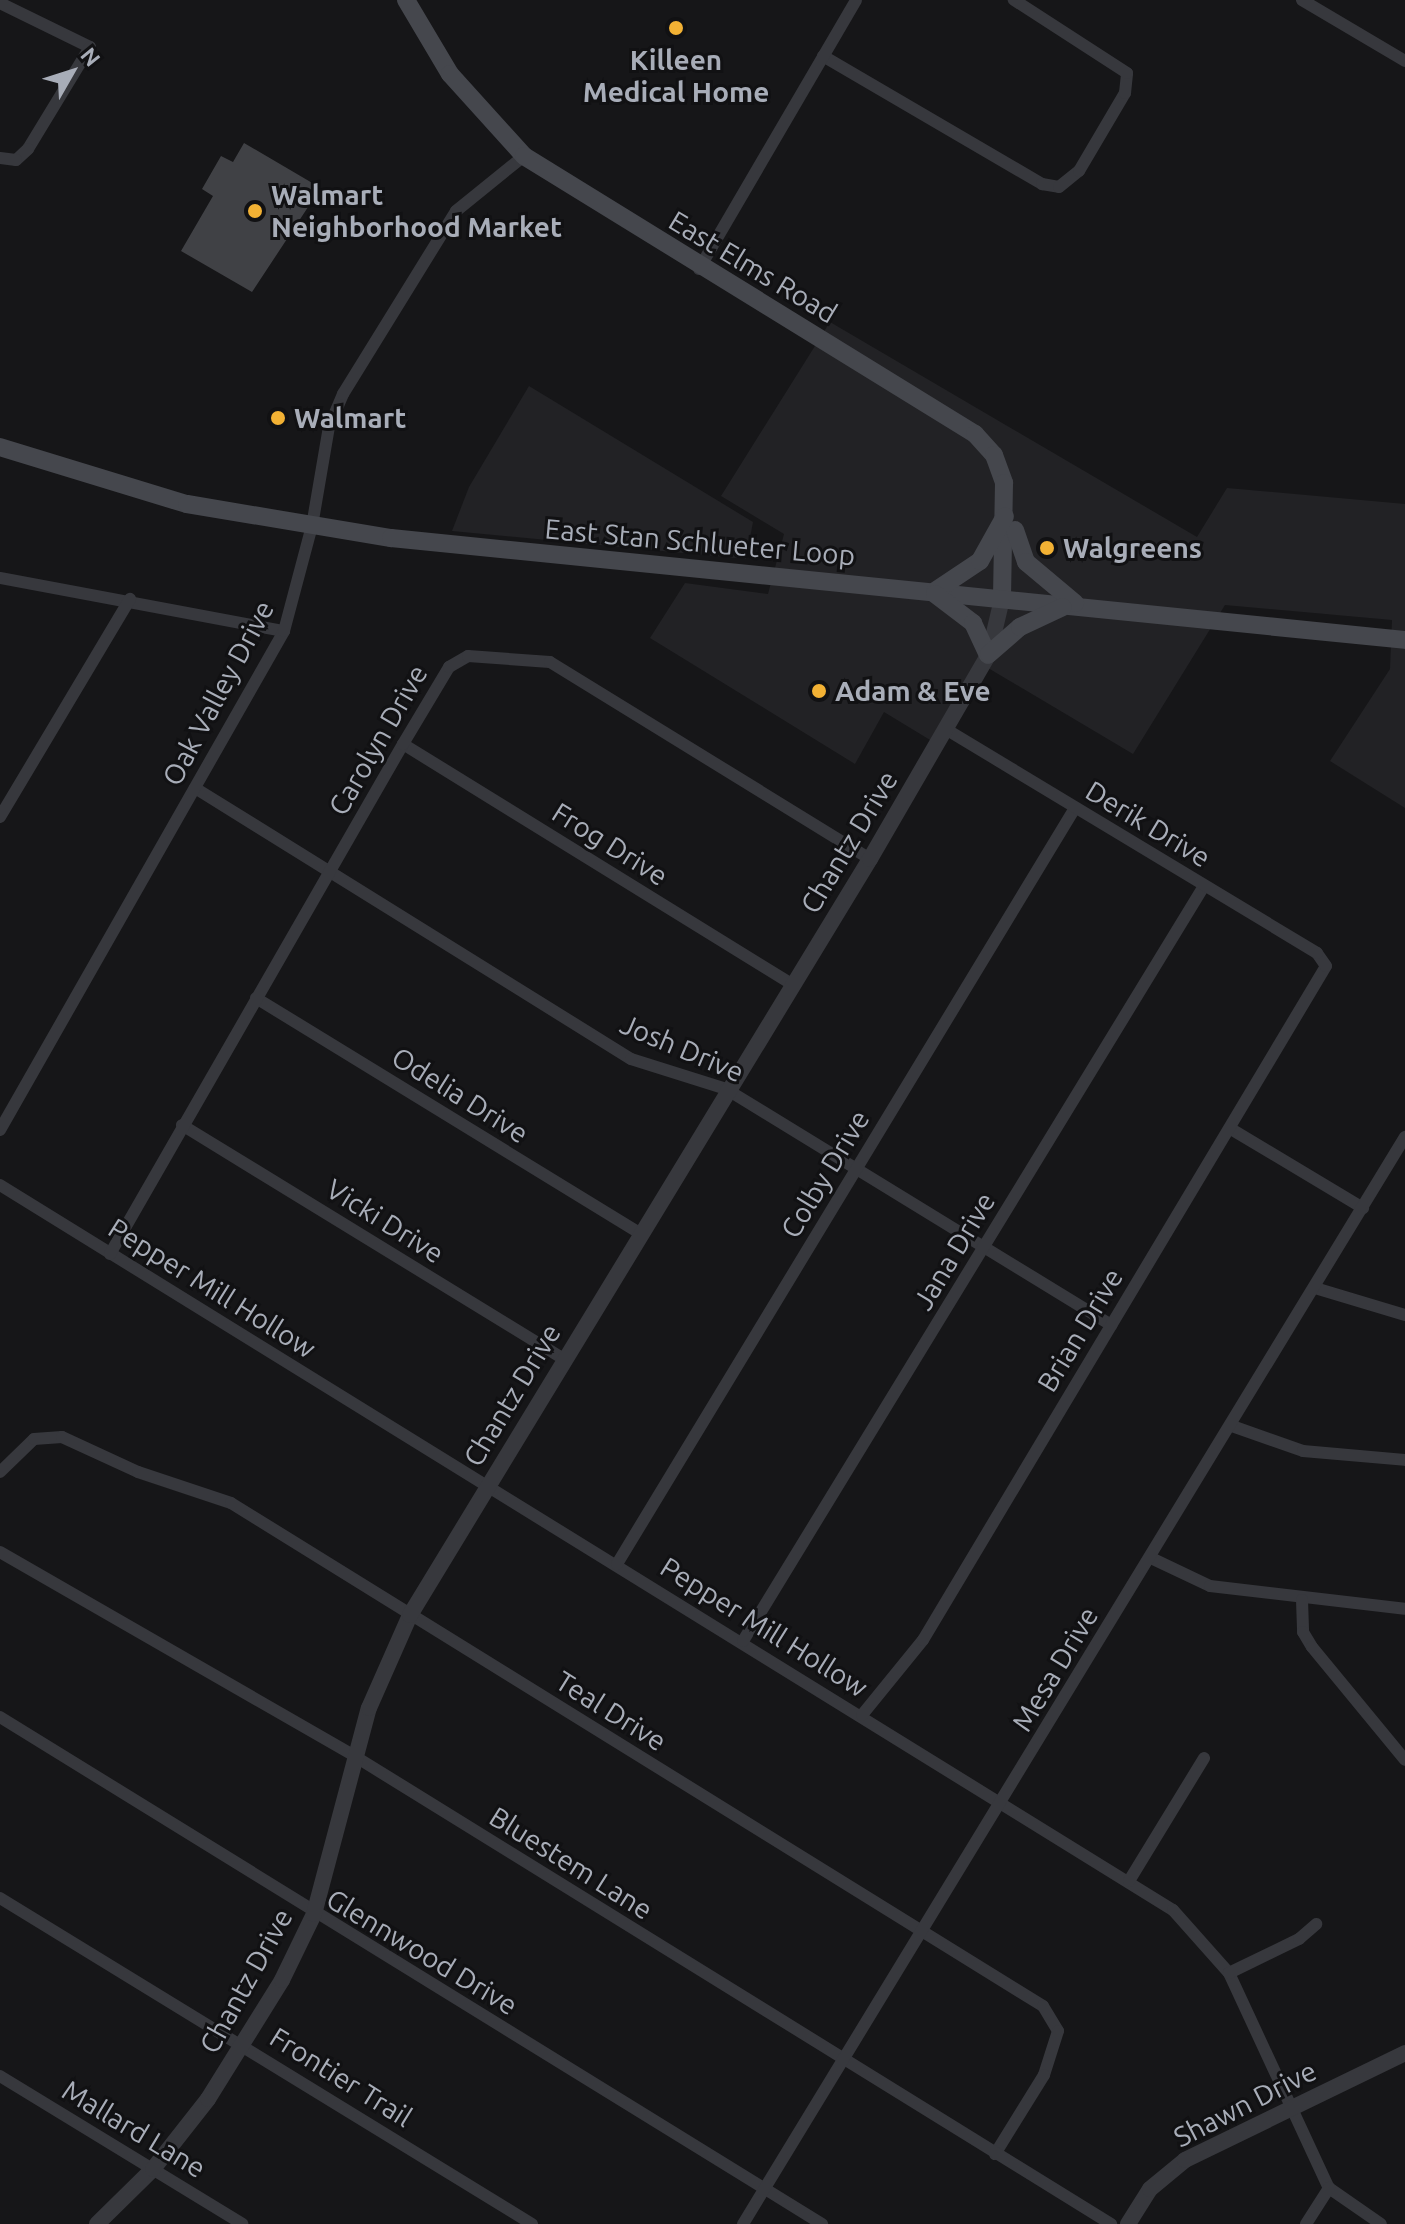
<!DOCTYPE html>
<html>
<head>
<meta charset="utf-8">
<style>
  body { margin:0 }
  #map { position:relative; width:1405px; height:2224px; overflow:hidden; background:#161618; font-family:Ubuntu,sans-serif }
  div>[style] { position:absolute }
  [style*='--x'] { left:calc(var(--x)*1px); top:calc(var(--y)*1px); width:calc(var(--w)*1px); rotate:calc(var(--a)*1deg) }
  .built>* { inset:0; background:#222225 }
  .building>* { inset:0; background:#404145 }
  .minor>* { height:12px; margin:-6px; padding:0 6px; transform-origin:6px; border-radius:6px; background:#37383d }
  .tertiary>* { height:16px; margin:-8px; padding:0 8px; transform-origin:8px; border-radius:8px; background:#37383d }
  .secondary>* { height:18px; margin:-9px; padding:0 9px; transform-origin:9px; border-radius:9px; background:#45474d }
  .dots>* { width:22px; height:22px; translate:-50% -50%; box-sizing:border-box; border:4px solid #111113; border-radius:50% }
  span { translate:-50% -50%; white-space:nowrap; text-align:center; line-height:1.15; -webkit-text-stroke:6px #111113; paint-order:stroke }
  .poi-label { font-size:28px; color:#a8adb8; font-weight:700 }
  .left { translate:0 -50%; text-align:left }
  .street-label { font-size:28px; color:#a8adb8 }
  .north { position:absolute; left:32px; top:32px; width:80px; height:80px; -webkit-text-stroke:6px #111113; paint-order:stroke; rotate:51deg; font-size:22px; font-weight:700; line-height:32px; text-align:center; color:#a8adb8 }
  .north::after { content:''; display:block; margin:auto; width:28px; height:36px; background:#a8adb8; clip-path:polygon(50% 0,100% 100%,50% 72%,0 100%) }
</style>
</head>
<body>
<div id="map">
  <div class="built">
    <div style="clip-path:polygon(830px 322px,1197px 537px,1227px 488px,1405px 504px,1405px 808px,1330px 761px,1390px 669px,1392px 620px,1225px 605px,1133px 754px,988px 668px,940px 746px,884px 712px,855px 764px,650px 638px,685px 583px,768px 594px,784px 534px,721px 496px)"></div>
    <div style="clip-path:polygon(529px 386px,753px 522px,746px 559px,452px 531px,469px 487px)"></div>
  </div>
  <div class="building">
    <div style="clip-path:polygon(244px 143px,314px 184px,310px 191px,316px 195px,252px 292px,181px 251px,213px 196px,202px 189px,221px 156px,233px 162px)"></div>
  </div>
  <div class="minor">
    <div style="--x:1302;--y:0;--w:120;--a:30.6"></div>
    <div style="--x:0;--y:3;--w:100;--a:26.1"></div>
    <div style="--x:90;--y:47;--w:119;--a:121.3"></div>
    <div style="--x:28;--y:149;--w:16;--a:137"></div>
    <div style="--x:16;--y:160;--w:16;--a:-173"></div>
    <div style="--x:823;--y:56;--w:254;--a:30.3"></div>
    <div style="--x:1042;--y:184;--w:17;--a:10"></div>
    <div style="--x:1059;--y:187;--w:26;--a:-39"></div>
    <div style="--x:1079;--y:171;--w:91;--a:-59.5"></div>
    <div style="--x:1125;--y:93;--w:20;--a:-84"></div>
    <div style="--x:1127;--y:73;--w:135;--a:-147.1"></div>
    <div style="--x:699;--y:269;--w:311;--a:-59.7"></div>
    <div style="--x:0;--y:578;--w:289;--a:10.6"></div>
    <div style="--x:403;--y:744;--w:458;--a:31.7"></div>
    <div style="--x:195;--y:788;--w:513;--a:31.86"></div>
    <div style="--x:631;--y:1059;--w:100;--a:17.5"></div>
    <div style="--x:726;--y:1089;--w:452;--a:31.5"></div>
    <div style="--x:0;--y:817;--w:254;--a:-59.2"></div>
    <div style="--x:256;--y:998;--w:449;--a:31.5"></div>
    <div style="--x:182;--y:1125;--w:448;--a:31.5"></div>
    <div style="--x:1231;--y:1129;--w:154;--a:30.9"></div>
    <div style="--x:0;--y:1130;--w:574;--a:-60.35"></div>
    <div style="--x:284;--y:631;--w:109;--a:-75.1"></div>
    <div style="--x:312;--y:526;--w:100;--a:-80.3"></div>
    <div style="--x:329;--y:427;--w:36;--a:-67"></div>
    <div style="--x:343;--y:394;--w:215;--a:-58.3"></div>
    <div style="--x:456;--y:211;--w:87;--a:-39"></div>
    <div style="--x:0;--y:1185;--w:1379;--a:31.72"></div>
    <div style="--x:1173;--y:1910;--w:84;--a:48.4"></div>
    <div style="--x:1229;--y:1973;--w:237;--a:65.1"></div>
    <div style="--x:1329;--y:2188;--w:63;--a:34.7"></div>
    <div style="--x:110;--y:1254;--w:588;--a:-60.12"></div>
    <div style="--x:403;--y:744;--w:90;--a:-59.1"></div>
    <div style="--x:449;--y:667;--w:22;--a:-30"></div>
    <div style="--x:468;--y:656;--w:82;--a:4.2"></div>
    <div style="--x:550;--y:662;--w:376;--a:31.6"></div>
    <div style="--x:1315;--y:1288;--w:94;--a:16.7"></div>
    <div style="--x:1232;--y:1426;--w:75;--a:19.4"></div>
    <div style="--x:1303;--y:1451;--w:102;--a:5"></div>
    <div style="--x:0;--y:1472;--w:47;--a:-44.1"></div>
    <div style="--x:34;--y:1439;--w:28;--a:-4"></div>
    <div style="--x:62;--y:1437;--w:84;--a:24.7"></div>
    <div style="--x:138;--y:1472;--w:98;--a:18.4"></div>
    <div style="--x:231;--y:1503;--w:955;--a:31.78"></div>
    <div style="--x:1043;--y:2006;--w:29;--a:59"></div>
    <div style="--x:1058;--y:2031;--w:46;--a:107.7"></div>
    <div style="--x:1044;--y:2075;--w:93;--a:121.8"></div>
    <div style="--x:0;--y:1552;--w:411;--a:29.9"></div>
    <div style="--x:356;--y:1757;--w:888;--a:31.74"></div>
    <div style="--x:1151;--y:1558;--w:65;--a:25.4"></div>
    <div style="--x:1210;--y:1586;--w:196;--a:6.7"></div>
    <div style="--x:617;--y:1564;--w:884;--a:-58.79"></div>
    <div style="--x:1302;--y:1600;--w:32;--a:88"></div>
    <div style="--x:1303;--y:1632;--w:17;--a:59"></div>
    <div style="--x:1312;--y:1647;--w:146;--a:50.5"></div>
    <div style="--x:743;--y:1641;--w:885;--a:-58.59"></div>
    <div style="--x:862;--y:1715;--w:97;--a:-50.9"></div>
    <div style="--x:923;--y:1640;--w:785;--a:-59.12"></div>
    <div style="--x:1326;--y:966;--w:16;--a:-125"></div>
    <div style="--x:1317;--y:953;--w:433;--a:-148.9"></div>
    <div style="--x:0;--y:1717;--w:966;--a:31.67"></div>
    <div style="--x:1129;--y:1881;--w:144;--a:-58.6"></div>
    <div style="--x:0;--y:1898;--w:624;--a:31.5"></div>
    <div style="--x:1229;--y:1973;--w:78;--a:-25.9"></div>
    <div style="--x:1299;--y:1939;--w:23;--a:-41"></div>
    <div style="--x:0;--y:2076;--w:284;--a:31.4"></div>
    <div style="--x:743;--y:2224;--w:1273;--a:-58.66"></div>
    <div style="--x:1306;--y:2224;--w:43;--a:-57.4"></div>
  </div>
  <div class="tertiary">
    <div style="--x:97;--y:2224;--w:78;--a:-44.5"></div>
    <div style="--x:153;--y:2169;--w:89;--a:-51.8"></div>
    <div style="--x:208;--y:2099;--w:140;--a:-58.1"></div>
    <div style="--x:282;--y:1980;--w:73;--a:-64.1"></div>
    <div style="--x:314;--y:1914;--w:213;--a:-75.1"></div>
    <div style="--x:369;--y:1708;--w:102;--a:-66.2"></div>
    <div style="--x:410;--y:1615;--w:885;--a:-58.68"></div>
    <div style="--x:870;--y:859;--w:237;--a:-59.9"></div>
    <div style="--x:989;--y:654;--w:57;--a:-76.7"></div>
    <div style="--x:1128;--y:2224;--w:41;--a:-57.8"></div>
    <div style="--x:1150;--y:2189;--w:45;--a:-39.6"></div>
    <div style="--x:1185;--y:2160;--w:245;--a:-25.9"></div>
  </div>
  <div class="secondary">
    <div style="--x:406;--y:0;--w:86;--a:59.3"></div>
    <div style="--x:450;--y:74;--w:110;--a:47.9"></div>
    <div style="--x:524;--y:156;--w:530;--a:31.65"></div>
    <div style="--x:975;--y:434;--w:28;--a:48"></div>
    <div style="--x:994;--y:455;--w:30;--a:70"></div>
    <div style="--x:1004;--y:483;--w:116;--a:91"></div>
    <div style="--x:0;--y:447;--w:195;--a:17"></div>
    <div style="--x:187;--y:504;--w:207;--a:9.5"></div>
    <div style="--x:391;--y:538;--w:1019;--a:5.74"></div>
    <div style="--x:1015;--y:530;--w:34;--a:71"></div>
    <div style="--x:1026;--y:562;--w:64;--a:39.9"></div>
    <div style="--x:935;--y:591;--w:54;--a:-33.7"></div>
    <div style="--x:980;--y:561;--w:51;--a:-60.9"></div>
    <div style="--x:935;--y:594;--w:48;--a:37.3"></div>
    <div style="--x:973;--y:623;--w:35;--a:65"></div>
    <div style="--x:989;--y:654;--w:41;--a:-41.1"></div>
    <div style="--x:1020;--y:627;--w:47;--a:-24.9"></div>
  </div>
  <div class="dots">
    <div style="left:676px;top:28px;background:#f2b134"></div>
    <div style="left:255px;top:211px;background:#f2b134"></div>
    <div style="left:278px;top:418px;background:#f2b134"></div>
    <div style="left:1047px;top:548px;background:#f2b134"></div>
    <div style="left:819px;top:691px;background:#f2b134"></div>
  </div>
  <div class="poi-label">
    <span style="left:676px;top:76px">Killeen<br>Medical Home</span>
    <span class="left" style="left:271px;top:211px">Walmart<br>Neighborhood Market</span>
    <span class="left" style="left:294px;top:418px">Walmart</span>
    <span class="left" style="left:1063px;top:548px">Walgreens</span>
    <span class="left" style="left:835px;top:691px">Adam &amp; Eve</span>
  </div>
  <div class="street-label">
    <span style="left:753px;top:267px;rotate:31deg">East Elms Road</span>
    <span style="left:700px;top:542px;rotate:5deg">East Stan Schlueter Loop</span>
    <span style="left:218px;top:693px;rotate:-62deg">Oak Valley Drive</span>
    <span style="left:378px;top:740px;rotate:-60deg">Carolyn Drive</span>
    <span style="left:1148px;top:824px;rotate:31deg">Derik Drive</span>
    <span style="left:849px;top:842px;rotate:-59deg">Chantz Drive</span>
    <span style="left:610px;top:844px;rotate:32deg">Frog Drive</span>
    <span style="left:682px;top:1048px;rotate:23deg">Josh Drive</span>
    <span style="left:460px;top:1095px;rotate:32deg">Odelia Drive</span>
    <span style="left:825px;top:1174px;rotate:-59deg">Colby Drive</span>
    <span style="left:385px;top:1221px;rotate:32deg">Vicki Drive</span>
    <span style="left:954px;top:1251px;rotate:-59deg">Jana Drive</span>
    <span style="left:212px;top:1288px;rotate:32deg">Pepper Mill Hollow</span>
    <span style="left:1080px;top:1330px;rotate:-59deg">Brian Drive</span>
    <span style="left:512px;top:1395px;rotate:-59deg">Chantz Drive</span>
    <span style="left:764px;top:1627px;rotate:32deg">Pepper Mill Hollow</span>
    <span style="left:1055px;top:1669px;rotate:-59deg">Mesa Drive</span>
    <span style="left:611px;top:1711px;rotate:32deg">Teal Drive</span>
    <span style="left:571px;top:1863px;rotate:32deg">Bluestem Lane</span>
    <span style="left:422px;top:1952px;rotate:31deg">Glennwood Drive</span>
    <span style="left:246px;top:1981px;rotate:-61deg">Chantz Drive</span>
    <span style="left:341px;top:2077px;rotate:32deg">Frontier Trail</span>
    <span style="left:1245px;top:2104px;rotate:-27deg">Shawn Drive</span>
    <span style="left:134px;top:2129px;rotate:31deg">Mallard Lane</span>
  </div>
  <div class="north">N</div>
</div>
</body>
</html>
